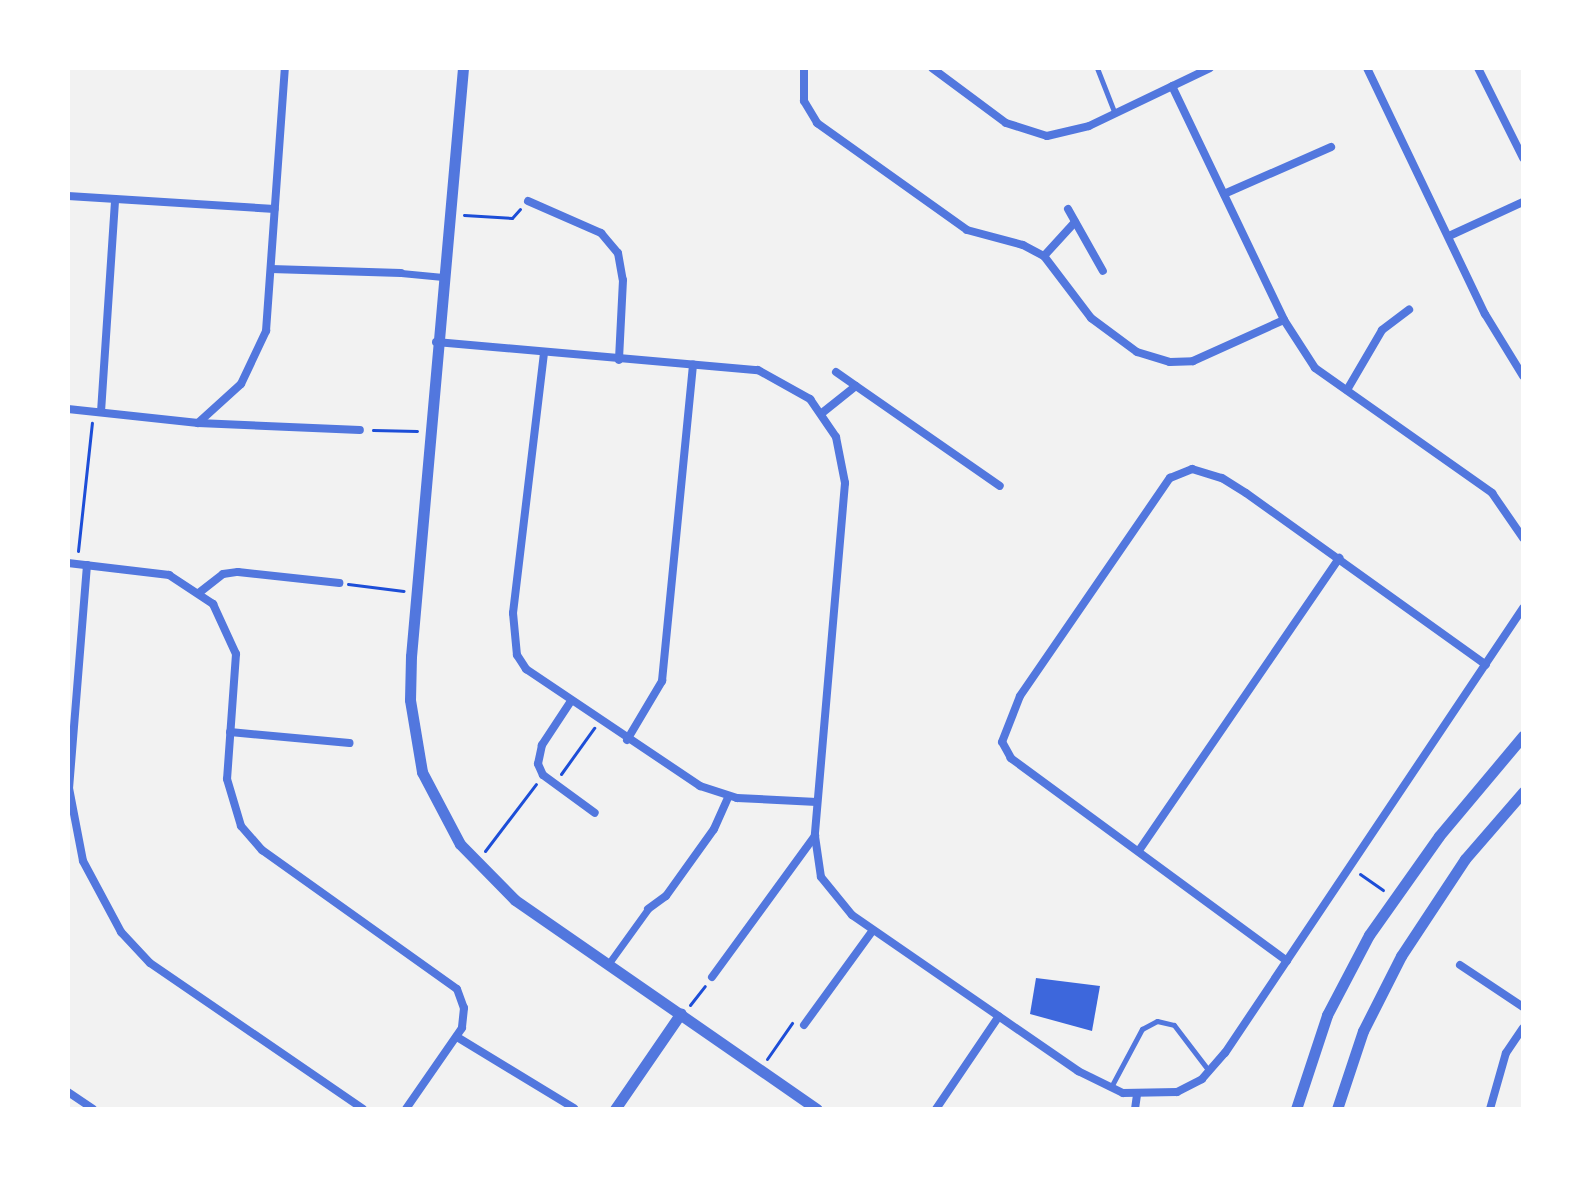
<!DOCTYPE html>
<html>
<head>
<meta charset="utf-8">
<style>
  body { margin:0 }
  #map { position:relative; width:1591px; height:1177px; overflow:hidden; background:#f2f2f2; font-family:"DM Sans",sans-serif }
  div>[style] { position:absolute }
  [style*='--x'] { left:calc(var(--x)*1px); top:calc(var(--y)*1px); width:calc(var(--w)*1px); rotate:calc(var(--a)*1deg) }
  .building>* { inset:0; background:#3d67dc }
  .path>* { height:3px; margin:-1.5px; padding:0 1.5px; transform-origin:1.5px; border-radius:1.5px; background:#1d4ed8 }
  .service>* { height:5px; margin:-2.5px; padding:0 2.5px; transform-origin:2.5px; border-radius:2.5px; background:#5277de }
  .pedestrian>* { height:7px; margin:-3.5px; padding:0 3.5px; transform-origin:3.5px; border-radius:3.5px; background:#5277de }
  .minor>* { height:8px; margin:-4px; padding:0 4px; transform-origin:4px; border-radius:4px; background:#5277de }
  .tertiary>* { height:11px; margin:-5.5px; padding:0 5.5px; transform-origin:5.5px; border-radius:5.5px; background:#5277de }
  span { translate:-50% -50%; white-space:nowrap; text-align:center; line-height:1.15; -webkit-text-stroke:6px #fff; paint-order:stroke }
  .frame { position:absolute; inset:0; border:70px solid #fff; pointer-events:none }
</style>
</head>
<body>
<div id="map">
  <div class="building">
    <div style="clip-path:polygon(1036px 978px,1100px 986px,1092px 1031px,1030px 1014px)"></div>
  </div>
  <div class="path">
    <div style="--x:464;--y:215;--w:48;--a:3.6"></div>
    <div style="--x:512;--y:218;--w:12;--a:-48"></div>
    <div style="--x:373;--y:430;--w:44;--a:1.3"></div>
    <div style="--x:78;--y:551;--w:129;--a:-83.8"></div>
    <div style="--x:348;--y:584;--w:56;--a:7.1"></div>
    <div style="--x:561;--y:774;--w:57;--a:-54.3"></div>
    <div style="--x:485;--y:851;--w:84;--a:-52.7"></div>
    <div style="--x:1360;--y:874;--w:28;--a:35"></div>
    <div style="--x:690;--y:1005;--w:24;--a:-52"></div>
    <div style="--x:767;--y:1059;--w:44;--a:-55.2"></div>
  </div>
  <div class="service">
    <div style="--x:1097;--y:68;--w:49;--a:68.6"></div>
    <div style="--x:1111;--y:1087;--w:66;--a:-61.9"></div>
    <div style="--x:1142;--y:1029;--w:17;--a:-28"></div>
    <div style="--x:1157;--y:1021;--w:17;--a:13"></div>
    <div style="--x:1174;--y:1025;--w:58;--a:52.7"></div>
  </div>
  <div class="pedestrian">
    <div style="--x:401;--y:273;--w:42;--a:5.4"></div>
    <div style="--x:609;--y:963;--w:67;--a:-54.2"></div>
  </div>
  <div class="minor">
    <div style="--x:804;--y:68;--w:33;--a:90"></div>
    <div style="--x:804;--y:101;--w:26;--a:59"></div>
    <div style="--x:817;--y:123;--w:184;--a:35.5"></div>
    <div style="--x:967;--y:230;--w:58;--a:15"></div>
    <div style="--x:1023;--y:245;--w:24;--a:28"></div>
    <div style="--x:1044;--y:256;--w:78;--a:52.8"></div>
    <div style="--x:1091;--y:318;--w:57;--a:36.5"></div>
    <div style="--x:1137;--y:352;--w:34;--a:17"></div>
    <div style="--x:1170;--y:362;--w:23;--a:-2"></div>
    <div style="--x:1193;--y:361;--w:100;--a:-24.3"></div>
    <div style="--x:932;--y:68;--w:92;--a:36.6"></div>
    <div style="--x:1006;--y:123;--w:43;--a:17.6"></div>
    <div style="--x:1047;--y:136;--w:43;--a:-13.4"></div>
    <div style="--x:1089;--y:126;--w:134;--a:-25.6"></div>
    <div style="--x:1367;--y:68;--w:273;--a:64.4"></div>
    <div style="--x:1485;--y:314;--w:73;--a:58.5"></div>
    <div style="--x:1478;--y:68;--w:101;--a:63.4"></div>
    <div style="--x:1172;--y:86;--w:259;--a:64.4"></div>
    <div style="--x:1284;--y:320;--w:57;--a:57.1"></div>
    <div style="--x:1315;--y:368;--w:217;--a:35.2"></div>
    <div style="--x:1492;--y:493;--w:55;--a:55.4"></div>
    <div style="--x:1224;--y:194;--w:117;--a:-23.7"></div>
    <div style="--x:68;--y:196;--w:207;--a:3.6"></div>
    <div style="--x:528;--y:201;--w:80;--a:23.7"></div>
    <div style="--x:601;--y:233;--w:26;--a:50"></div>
    <div style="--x:618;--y:253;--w:27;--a:80"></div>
    <div style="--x:623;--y:280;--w:80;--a:92.9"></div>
    <div style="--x:1068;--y:209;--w:71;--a:60.6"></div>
    <div style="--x:1449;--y:236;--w:81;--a:-24.7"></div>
    <div style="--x:1044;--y:256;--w:46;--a:-47.6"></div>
    <div style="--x:271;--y:269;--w:130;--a:1.8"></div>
    <div style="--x:436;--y:342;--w:323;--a:5"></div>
    <div style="--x:758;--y:370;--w:60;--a:29.1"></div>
    <div style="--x:810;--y:399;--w:46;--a:55.6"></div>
    <div style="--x:836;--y:437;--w:47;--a:78.9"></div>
    <div style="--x:845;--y:483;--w:354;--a:94.9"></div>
    <div style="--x:815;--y:836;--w:41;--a:81.7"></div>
    <div style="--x:821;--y:877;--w:49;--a:50.8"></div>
    <div style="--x:852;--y:915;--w:275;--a:34.6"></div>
    <div style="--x:1078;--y:1071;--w:50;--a:26.1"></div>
    <div style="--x:1123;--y:1093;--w:54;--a:-1.1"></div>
    <div style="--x:1177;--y:1092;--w:28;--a:-27"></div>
    <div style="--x:1202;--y:1079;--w:35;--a:-49"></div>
    <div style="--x:1225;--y:1053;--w:536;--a:-56.19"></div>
    <div style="--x:544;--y:353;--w:262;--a:96.8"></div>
    <div style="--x:513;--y:613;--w:42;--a:84.6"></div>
    <div style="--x:517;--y:655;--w:17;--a:57"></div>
    <div style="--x:526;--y:669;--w:210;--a:33.9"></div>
    <div style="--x:700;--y:786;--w:39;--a:18"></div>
    <div style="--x:737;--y:798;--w:80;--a:2.9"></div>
    <div style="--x:836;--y:372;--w:24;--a:35"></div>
    <div style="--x:1347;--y:390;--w:69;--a:-59.7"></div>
    <div style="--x:1382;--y:330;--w:34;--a:-37"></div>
    <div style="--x:68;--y:409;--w:131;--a:6.1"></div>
    <div style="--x:198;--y:423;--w:162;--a:2.5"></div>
    <div style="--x:101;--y:412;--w:213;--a:-86.2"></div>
    <div style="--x:822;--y:413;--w:43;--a:-38.5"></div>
    <div style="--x:856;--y:386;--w:175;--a:34.8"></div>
    <div style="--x:198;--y:423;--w:58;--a:-42.2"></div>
    <div style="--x:241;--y:384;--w:59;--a:-64.7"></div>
    <div style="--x:266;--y:331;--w:264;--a:-85.9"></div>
    <div style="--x:68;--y:563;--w:102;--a:6.8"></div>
    <div style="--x:169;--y:575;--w:53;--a:33.4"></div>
    <div style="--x:213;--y:604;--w:55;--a:65.3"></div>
    <div style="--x:236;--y:654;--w:125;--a:94.1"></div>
    <div style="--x:227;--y:779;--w:49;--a:73.4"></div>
    <div style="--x:241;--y:826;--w:32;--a:49"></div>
    <div style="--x:262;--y:850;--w:239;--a:35.5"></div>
    <div style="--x:457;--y:989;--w:20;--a:70"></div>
    <div style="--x:464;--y:1008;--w:20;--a:96"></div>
    <div style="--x:462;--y:1028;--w:98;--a:124.7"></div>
    <div style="--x:87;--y:565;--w:224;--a:94.6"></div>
    <div style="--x:69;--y:788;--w:74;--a:79.1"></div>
    <div style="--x:83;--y:861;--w:81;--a:61.8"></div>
    <div style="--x:121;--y:932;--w:42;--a:46.9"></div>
    <div style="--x:150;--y:963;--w:258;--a:34.4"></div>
    <div style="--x:200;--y:592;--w:29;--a:-38"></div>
    <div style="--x:223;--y:574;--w:15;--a:-8"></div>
    <div style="--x:238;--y:572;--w:102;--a:6.2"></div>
    <div style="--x:571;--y:701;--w:53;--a:123.4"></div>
    <div style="--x:542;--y:745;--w:19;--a:102"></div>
    <div style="--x:538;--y:764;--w:12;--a:66"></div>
    <div style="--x:543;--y:775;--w:64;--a:36.2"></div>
    <div style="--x:230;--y:732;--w:120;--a:5.3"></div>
    <div style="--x:627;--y:740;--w:69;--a:-59.3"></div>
    <div style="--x:662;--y:681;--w:318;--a:-84.4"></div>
    <div style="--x:1140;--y:849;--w:353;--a:-55.6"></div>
    <div style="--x:648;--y:909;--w:22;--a:-36"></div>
    <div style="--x:666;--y:896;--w:82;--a:-54.4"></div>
    <div style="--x:714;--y:829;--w:35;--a:-66"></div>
    <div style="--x:1287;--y:961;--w:343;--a:-143.7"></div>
    <div style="--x:1011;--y:758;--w:18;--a:-119"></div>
    <div style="--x:1002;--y:742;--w:49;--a:-68.6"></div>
    <div style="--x:1020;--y:696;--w:265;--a:-55.5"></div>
    <div style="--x:1170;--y:478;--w:24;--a:-22"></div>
    <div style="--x:1192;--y:469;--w:31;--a:17"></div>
    <div style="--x:1222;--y:478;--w:28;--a:32"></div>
    <div style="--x:1246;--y:493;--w:295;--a:35.6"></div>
    <div style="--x:1460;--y:965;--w:76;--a:33.7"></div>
    <div style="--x:712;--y:977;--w:175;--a:-53.9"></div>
    <div style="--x:804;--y:1025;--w:117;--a:-54"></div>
    <div style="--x:457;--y:1037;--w:137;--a:31.3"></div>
    <div style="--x:68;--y:1092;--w:30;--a:34"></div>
    <div style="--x:936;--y:1109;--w:112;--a:-55.9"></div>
    <div style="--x:1135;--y:1109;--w:14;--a:-82"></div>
    <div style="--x:1490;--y:1109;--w:58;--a:-74.1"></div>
    <div style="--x:1506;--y:1053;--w:30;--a:-56"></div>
  </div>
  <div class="tertiary">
    <div style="--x:463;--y:68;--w:590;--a:95.05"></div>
    <div style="--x:411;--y:656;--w:44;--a:91.3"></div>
    <div style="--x:410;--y:700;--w:73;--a:80.5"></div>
    <div style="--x:422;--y:772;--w:81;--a:62.2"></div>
    <div style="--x:460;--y:844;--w:78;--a:45.5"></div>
    <div style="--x:515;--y:900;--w:367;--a:34.7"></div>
    <div style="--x:615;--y:1109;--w:116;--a:-55.5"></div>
    <div style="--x:1296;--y:1109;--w:99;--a:-71.7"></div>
    <div style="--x:1327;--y:1015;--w:90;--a:-62.3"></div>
    <div style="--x:1369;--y:935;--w:121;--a:-54.7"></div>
    <div style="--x:1439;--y:836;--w:131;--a:-50"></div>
    <div style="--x:1337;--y:1109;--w:82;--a:-71.6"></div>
    <div style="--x:1363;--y:1031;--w:84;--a:-63.1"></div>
    <div style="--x:1401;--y:956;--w:116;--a:-56.6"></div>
    <div style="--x:1465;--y:859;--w:89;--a:-49.1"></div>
  </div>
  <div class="frame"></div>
</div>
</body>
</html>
